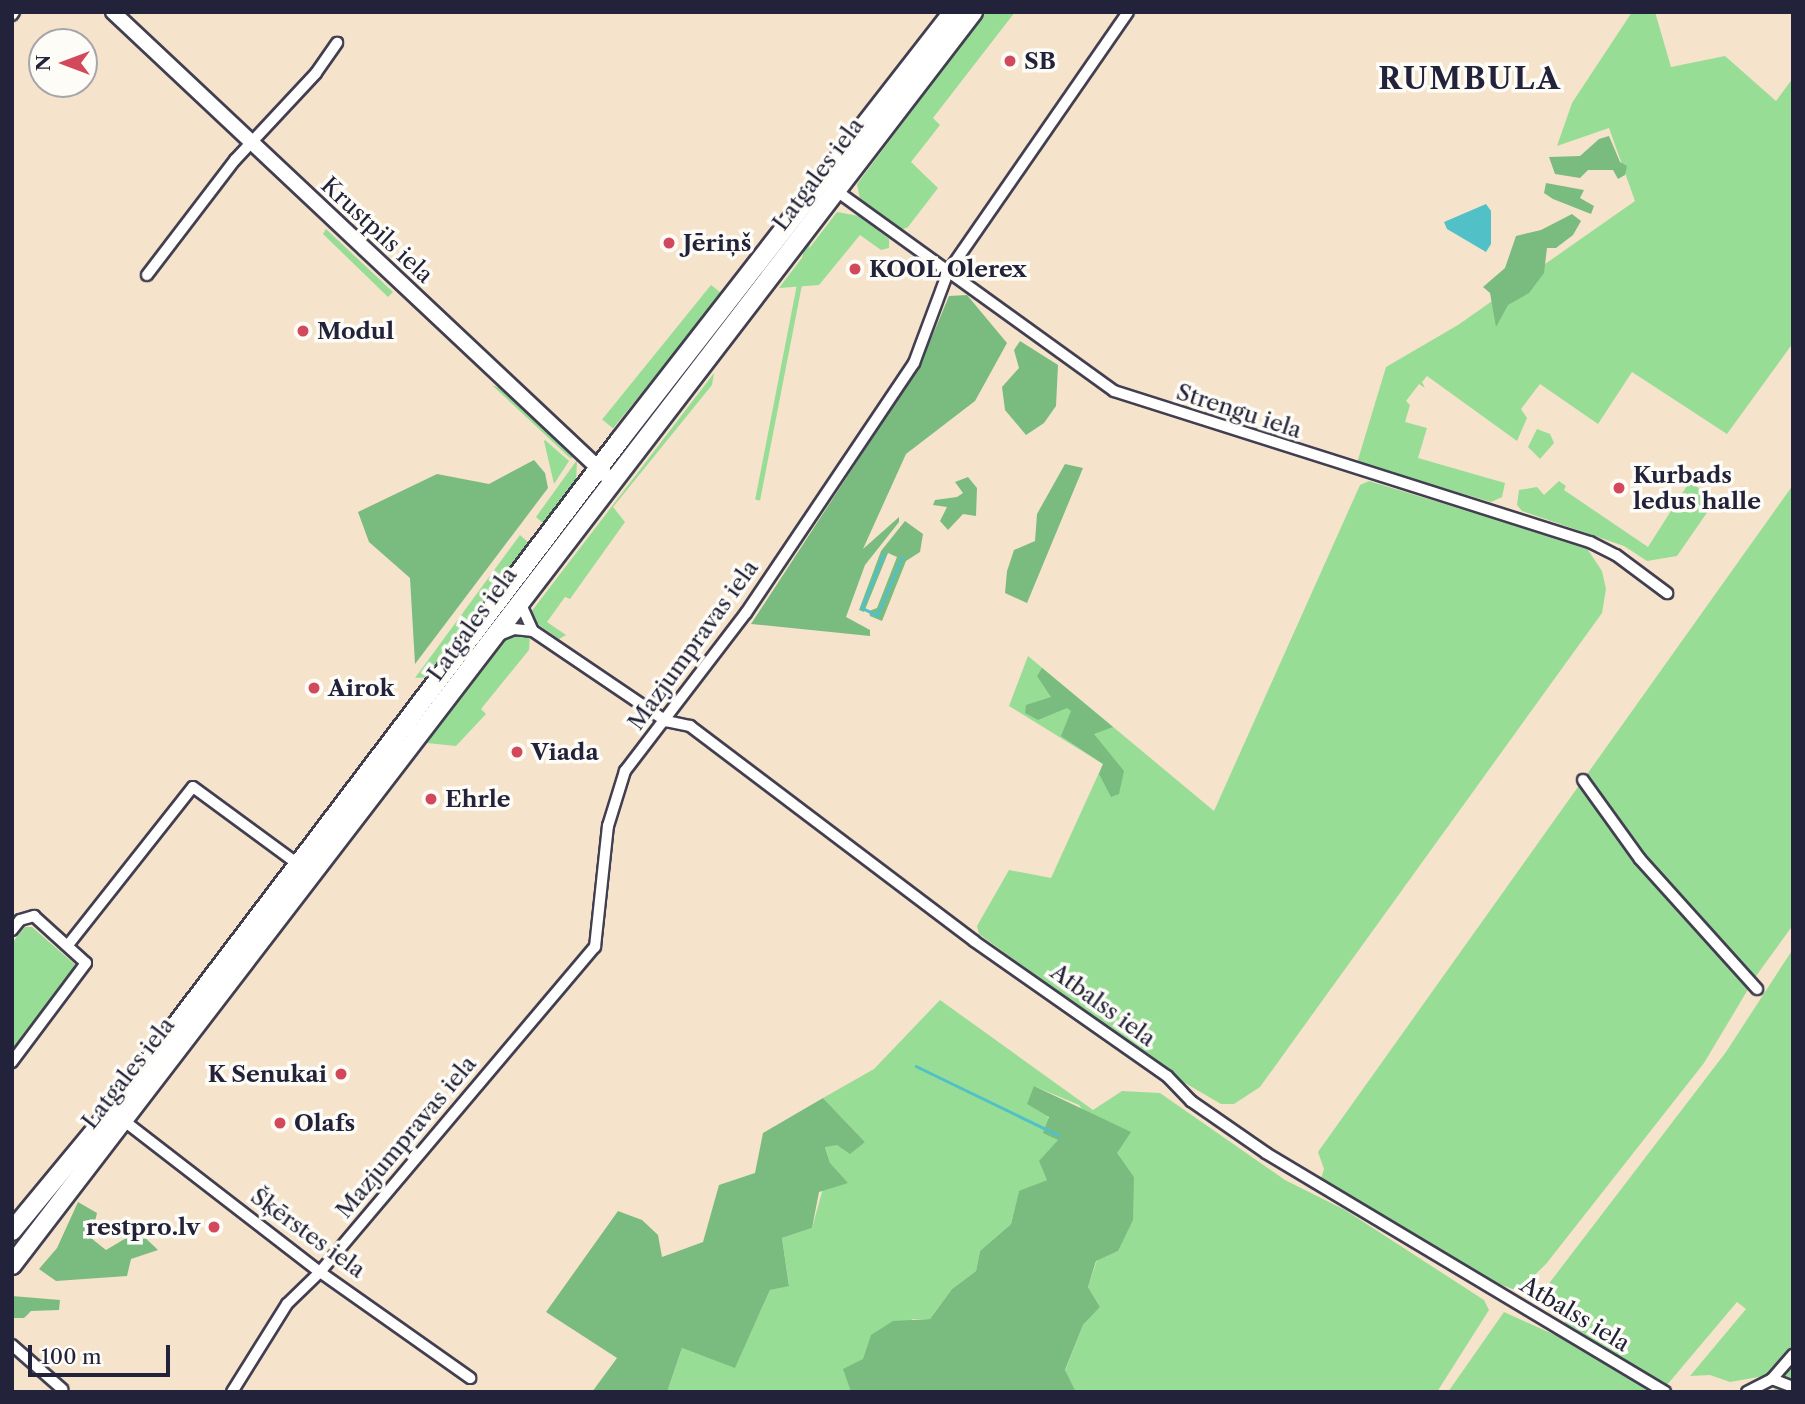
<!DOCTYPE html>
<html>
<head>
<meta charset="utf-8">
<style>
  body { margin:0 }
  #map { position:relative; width:1805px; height:1404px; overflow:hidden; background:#f6e3cb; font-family:"Libre Caslon Text",serif }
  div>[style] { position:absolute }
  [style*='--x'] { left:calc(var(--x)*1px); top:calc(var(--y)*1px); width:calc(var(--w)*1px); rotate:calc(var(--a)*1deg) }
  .green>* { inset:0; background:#98dd96; transform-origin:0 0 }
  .forest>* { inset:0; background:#7abc7f }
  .water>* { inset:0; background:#52c0c7 }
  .stream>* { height:2.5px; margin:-1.25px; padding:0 1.25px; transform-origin:1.25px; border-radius:1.25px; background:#52c0c7 }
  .roads { filter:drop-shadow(2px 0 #423f51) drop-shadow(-2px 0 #423f51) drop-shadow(0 2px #423f51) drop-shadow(0 -2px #423f51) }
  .minor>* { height:10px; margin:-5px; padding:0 5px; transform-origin:5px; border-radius:5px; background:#fff }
  .tertiary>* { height:14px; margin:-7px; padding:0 7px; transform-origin:7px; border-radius:7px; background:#fff }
  .trunk>* { height:18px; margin:-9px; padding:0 9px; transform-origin:9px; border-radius:9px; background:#fff }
  .dots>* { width:19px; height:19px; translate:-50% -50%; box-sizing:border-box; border:4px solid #fdfcf7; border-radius:50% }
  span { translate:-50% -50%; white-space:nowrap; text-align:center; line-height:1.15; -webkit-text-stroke:7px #fdfcf7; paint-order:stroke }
  .poi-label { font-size:23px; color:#22223b; font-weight:700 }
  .left { translate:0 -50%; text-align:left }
  .right { translate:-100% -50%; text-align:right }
  .street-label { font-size:23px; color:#22223b }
  .district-label { font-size:30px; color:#22223b; font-weight:700; letter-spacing:2px }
  .frame { position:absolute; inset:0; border:14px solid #22223b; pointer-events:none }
  .north { position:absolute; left:28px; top:28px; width:70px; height:70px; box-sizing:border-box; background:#fdfcf7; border:2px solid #a5a5ac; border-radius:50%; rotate:270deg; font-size:19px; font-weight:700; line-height:28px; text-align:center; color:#22223b }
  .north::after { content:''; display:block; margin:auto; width:24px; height:32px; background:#d1495b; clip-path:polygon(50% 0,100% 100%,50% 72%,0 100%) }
  .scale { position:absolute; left:28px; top:1345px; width:142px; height:32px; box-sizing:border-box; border:4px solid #22223b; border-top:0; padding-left:9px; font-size:21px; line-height:24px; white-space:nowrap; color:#22223b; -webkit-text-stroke:5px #fdfcf7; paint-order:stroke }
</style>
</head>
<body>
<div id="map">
  <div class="green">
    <div style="clip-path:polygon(986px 12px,1015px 12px,933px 118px,940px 125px,911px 162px,938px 188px,908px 227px,901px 230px,860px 199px,857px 184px)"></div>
    <div style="clip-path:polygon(1632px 12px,1655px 12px,1671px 67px,1725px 56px,1776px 101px,1793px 78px,1793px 343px,1727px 434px,1632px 372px,1598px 424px,1540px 384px,1521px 409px,1527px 418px,1517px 441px,1427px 376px,1422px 382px,1425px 388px,1419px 384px,1406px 401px,1410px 405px,1405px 422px,1427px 428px,1418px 458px,1505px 483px,1502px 497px,1491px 502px,1357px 463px,1386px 367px,1458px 325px,1635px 201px,1609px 128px,1557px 146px,1572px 103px)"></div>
    <div style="left:813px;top:202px;width:5px;height:303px;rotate:11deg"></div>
    <div style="clip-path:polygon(837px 212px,859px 216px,889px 239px,889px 248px,881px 250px,860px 235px,819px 285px,779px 288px)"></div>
    <div style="clip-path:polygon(326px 229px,393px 292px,388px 297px,323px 234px)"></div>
    <div style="left:711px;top:285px;width:14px;height:173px;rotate:39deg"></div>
    <div style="clip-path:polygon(714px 373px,712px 385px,613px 507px,625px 522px,570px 599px,565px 597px,547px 622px,566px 635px,559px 639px,532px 620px,531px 612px)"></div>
    <div style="clip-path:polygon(492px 385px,509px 392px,573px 458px,570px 458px)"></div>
    <div style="clip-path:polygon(1537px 429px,1550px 434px,1554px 443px,1540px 459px,1528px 447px)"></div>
    <div style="clip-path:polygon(545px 440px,569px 461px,554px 484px,544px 441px)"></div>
    <div style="clip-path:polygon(577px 460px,576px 483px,545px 525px,536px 517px)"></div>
    <div style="clip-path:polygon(636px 464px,637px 467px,529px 609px,529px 601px)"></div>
    <div style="clip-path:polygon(1369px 481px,1586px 547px,1602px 571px,1606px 589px,1602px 613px,1260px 1087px,1234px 1104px,1221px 1104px,1173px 1076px,979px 934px,977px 926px,1009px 870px,1051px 878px,1103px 764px,1009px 706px,1028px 656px,1214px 811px,1360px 485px)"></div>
    <div style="clip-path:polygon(1559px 481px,1566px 486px,1564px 490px,1648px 547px,1690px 481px,1715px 501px,1677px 556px,1647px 561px,1624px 546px,1522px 511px,1517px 505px,1519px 490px,1537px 487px,1544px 495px)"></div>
    <div style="clip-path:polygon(1793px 485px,1793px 925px,1756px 976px,1704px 1063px,1546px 1264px,1518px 1291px,1499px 1284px,1321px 1179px,1324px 1169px,1318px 1152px)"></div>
    <div style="clip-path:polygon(520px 535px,530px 544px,430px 677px,415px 678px)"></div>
    <div style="clip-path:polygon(520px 631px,530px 635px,529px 650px,481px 709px,486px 714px,456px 746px,427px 743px,509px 636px)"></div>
    <div style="clip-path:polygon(25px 927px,32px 927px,79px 968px,12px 1057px,12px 943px)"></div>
    <div style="clip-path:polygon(1793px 949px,1793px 1392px,1773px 1392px,1777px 1384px,1764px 1376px,1730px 1382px,1710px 1375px,1690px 1376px,1746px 1309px,1737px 1302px,1661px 1392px,1448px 1392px,1504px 1312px,1555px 1335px,1575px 1310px,1544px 1290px,1726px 1052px)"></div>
    <div style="clip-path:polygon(940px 1000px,1093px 1110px,1122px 1091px,1160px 1093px,1285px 1180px,1345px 1210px,1484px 1300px,1489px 1310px,1437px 1392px,1076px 1392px,1065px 1371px,1083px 1325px,1100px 1307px,1088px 1287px,1097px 1260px,1118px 1251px,1134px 1177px,1079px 1105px,1034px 1086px,1058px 1140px,1047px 1180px,1019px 1192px,1011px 1224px,980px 1251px,976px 1271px,952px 1289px,930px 1319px,913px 1319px,870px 1347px,851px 1392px,667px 1392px,682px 1348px,735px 1367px,770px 1290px,789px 1285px,782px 1238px,812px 1228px,830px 1163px,825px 1146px,865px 1142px,823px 1098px,874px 1069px)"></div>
  </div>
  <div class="forest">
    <div style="clip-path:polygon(1609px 136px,1620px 162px,1627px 166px,1625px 175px,1618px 179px,1613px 170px,1588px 170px,1580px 178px,1555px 174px,1549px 157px,1580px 156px,1599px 139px)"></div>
    <div style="clip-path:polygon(1546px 183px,1584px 190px,1580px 198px,1594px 206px,1591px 214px,1553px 199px,1544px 193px)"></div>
    <div style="clip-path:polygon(1572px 214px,1581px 221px,1573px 235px,1556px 248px,1547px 248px,1544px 273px,1529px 293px,1508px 305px,1496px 327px,1490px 293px,1483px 287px,1505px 268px,1516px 236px,1541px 230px)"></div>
    <div style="clip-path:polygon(967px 295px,1007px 343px,975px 401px,906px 454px,863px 549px,899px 517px,899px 522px,865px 565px,846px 617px,870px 630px,870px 636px,751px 624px,920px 365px,949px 296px)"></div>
    <div style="clip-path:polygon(1020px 341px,1058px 365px,1056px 406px,1044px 423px,1026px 435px,1005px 410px,1002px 387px,1019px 368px,1014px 350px)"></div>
    <div style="clip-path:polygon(534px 460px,545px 473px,548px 488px,415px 664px,410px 578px,369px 542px,358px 512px,437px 474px,489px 484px)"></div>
    <div style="clip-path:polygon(1065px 464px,1083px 468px,1027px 603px,1005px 593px,1007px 571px,1014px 550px,1035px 541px,1037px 514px)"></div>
    <div style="clip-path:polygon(968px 477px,977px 488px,976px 516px,963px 514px,948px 530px,940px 521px,947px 507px,933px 505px,935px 500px,957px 497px,963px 493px,955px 482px)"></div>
    <div style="clip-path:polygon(905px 521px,923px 534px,920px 552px,906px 561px,882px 621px,870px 616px,869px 611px,877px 608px,897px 557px,888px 553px,864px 612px,859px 610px,881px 551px)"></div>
    <div style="clip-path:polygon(1042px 668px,1113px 727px,1094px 734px,1124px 771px,1119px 794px,1111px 797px,1099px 774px,1103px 764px,1061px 736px,1071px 711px,1067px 708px,1038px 720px,1025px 713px,1026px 705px,1051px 697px,1037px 676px)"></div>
    <div style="clip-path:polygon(1034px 1086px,1131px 1132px,1117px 1153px,1134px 1177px,1133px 1220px,1118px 1251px,1096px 1261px,1088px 1287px,1100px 1307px,1083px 1325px,1065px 1370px,1076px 1392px,851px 1392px,843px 1369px,863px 1359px,871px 1335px,893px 1321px,930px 1319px,952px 1289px,976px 1271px,980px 1251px,1011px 1224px,1019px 1191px,1047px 1180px,1039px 1161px,1058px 1140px,1043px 1133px,1049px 1117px,1027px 1104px)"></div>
    <div style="clip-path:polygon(823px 1098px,865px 1142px,850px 1154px,837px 1145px,825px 1147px,830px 1163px,848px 1183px,819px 1192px,812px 1228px,782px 1238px,789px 1286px,770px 1290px,735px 1368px,682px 1348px,667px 1392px,592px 1392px,617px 1358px,546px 1312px,618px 1211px,642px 1220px,658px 1235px,662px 1257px,703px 1242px,719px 1185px,755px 1173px,763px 1133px)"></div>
    <div style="clip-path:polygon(78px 1202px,97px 1213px,91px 1238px,106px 1250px,138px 1231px,158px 1250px,131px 1259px,127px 1276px,56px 1281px,39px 1269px,57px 1248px)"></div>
    <div style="clip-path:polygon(12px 1296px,60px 1300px,59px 1310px,31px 1311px,24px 1318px,12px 1318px)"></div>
  </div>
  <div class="water">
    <div style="clip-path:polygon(1486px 204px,1491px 211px,1491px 244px,1486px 252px,1447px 229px,1444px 222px)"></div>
  </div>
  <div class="stream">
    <div style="--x:884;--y:554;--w:58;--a:112.2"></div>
    <div style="--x:862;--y:608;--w:17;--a:25"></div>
    <div style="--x:877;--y:615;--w:63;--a:-66.7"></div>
    <div style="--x:916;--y:1066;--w:158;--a:25.9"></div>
  </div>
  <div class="roads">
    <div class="minor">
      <div style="--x:12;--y:15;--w:4;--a:-56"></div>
      <div style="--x:834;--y:189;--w:345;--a:35.8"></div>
      <div style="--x:1114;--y:391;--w:499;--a:17.6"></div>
      <div style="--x:1590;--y:542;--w:29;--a:27"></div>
      <div style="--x:1616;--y:555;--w:64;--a:36.7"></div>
      <div style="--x:147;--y:275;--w:145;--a:-52.6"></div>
      <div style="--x:235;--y:160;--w:119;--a:-47"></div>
      <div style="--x:316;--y:73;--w:37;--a:-55"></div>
      <div style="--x:519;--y:600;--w:34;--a:66"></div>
      <div style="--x:533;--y:631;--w:161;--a:34.1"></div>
      <div style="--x:666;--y:721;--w:25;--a:12"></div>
      <div style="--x:690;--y:726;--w:356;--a:37.1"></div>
      <div style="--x:974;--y:941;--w:236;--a:35"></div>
      <div style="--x:1167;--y:1076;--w:35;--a:46"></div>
      <div style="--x:1191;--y:1101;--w:91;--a:34.7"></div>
      <div style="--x:1266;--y:1153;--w:465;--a:30.9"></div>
      <div style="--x:499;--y:635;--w:16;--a:-22"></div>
      <div style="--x:514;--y:629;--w:19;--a:6"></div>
      <div style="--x:1583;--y:780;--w:97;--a:54.2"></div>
      <div style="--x:1640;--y:859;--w:175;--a:48"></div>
      <div style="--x:12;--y:930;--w:13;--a:-51"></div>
      <div style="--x:20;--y:920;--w:15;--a:-16"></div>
      <div style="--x:34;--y:916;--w:70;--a:42.1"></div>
      <div style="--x:86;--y:963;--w:124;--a:126.8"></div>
      <div style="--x:68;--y:945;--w:201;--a:-51.7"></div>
      <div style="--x:193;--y:787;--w:132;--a:36.3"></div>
      <div style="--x:123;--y:1120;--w:249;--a:37.7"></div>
      <div style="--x:320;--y:1272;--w:184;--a:35.2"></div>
      <div style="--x:12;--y:1345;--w:67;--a:41.3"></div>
      <div style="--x:1772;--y:1379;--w:22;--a:21"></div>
      <div style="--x:232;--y:1392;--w:104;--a:-58"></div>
      <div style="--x:287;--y:1304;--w:46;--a:-44.1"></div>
      <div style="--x:320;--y:1272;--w:426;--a:-49.8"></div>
      <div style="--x:595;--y:947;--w:122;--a:-83.9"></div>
      <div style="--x:608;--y:826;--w:58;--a:-72.8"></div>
      <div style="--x:625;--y:771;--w:199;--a:-52.6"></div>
      <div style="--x:746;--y:613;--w:301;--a:-56.1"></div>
      <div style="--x:914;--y:363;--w:97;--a:-69.5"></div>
      <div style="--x:948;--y:272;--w:316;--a:-55.3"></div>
      <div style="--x:1747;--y:1392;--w:28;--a:-27"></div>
      <div style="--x:1772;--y:1379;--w:32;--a:-49"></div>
    </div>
    <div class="tertiary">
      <div style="--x:113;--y:12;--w:683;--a:43.22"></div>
    </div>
    <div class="trunk">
      <div style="--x:12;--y:1231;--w:157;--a:-50.4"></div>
      <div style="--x:112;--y:1110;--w:841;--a:-52.83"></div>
      <div style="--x:620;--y:440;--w:542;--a:-52.12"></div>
      <div style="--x:12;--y:1265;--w:1579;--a:-52.51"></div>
    </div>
  </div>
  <div class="dots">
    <div style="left:1010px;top:61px;background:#d1495b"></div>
    <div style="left:669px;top:243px;background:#d1495b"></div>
    <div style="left:855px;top:269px;background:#d1495b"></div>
    <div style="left:303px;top:331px;background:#d1495b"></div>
    <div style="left:1619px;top:488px;background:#d1495b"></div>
    <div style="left:314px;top:688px;background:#d1495b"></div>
    <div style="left:517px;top:752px;background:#d1495b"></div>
    <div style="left:431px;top:799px;background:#d1495b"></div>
    <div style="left:341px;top:1074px;background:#d1495b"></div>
    <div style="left:280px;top:1123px;background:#d1495b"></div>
    <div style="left:214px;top:1227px;background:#d1495b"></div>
  </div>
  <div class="poi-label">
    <span class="left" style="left:1024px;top:61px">SB</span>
    <span class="left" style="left:683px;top:243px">Jēriņš</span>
    <span class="left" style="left:869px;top:269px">KOOL Olerex</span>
    <span class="left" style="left:317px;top:331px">Modul</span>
    <span class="left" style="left:1633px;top:488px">Kurbads<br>ledus halle</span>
    <span class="left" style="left:328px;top:688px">Airok</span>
    <span class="left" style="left:531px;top:752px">Viada</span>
    <span class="left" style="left:445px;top:799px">Ehrle</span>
    <span class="right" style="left:327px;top:1074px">K Senukai</span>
    <span class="left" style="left:294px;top:1123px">Olafs</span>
    <span class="right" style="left:200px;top:1227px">restpro.lv</span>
  </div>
  <div class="street-label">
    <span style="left:818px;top:174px;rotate:-53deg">Latgales iela</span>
    <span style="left:377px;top:230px;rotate:43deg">Krustpils iela</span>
    <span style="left:1239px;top:411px;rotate:18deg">Strengu iela</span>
    <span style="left:472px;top:624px;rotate:-54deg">Latgales iela</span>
    <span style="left:693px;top:645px;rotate:-54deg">Mazjumpravas iela</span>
    <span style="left:1103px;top:1005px;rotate:36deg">Atbalss iela</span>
    <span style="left:128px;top:1073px;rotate:-52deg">Latgales iela</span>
    <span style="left:406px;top:1137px;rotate:-50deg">Mazjumpravas iela</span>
    <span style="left:308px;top:1233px;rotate:36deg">Šķērstes iela</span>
    <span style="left:1575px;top:1314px;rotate:31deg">Atbalss iela</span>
  </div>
  <div class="district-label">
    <span style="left:1470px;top:79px">RUMBULA</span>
  </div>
  <div class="frame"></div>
  <div class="north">N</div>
  <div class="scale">100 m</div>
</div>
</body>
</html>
